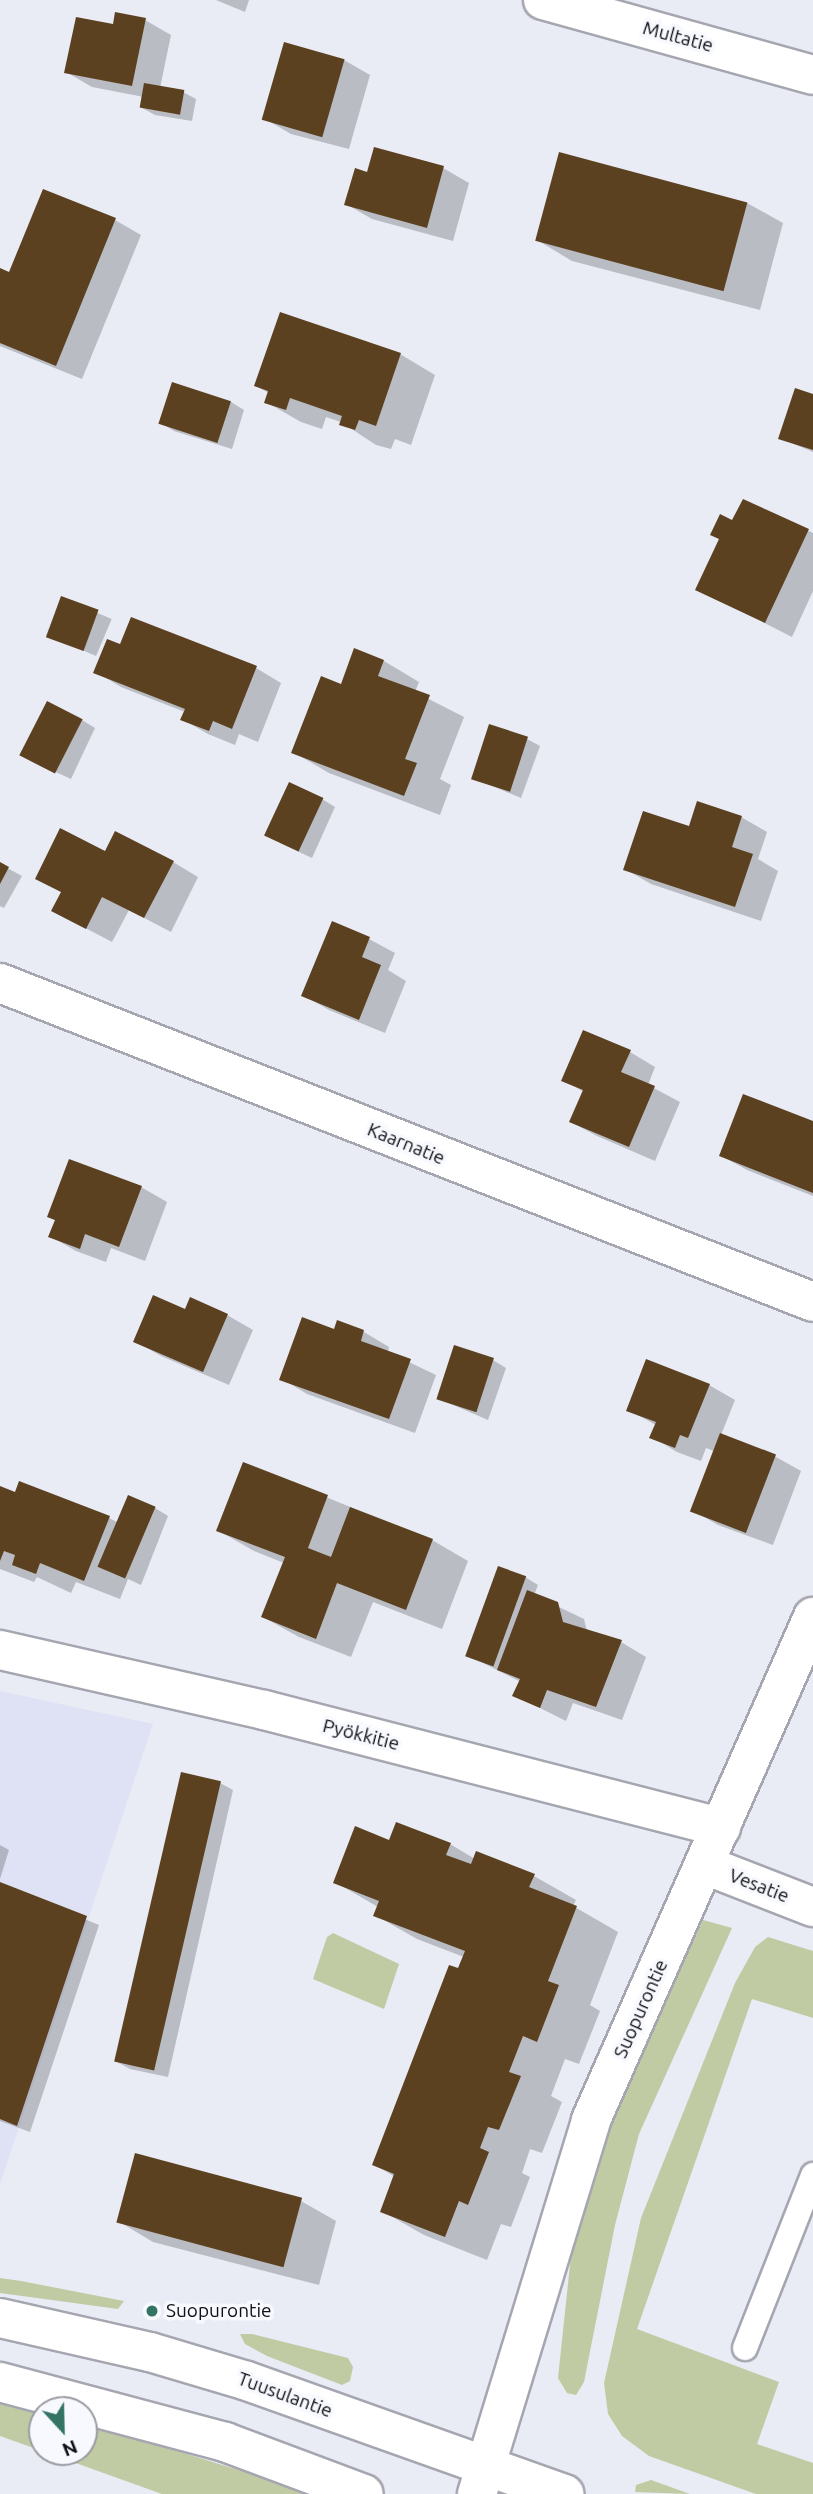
<!DOCTYPE html>
<html>
<head>
<meta charset="utf-8">
<style>
  body { margin:0 }
  #map { position:relative; width:813px; height:2494px; overflow:hidden; background:#e9ebf5; font-family:Ubuntu,sans-serif }
  div>[style] { position:absolute }
  [style*='--x'] { left:calc(var(--x)*1px); top:calc(var(--y)*1px); width:calc(var(--w)*1px); rotate:calc(var(--a)*1deg) }
  .built>* { inset:0; background:#dfe2f4 }
  .green>* { inset:0; background:#c0cba3 }
  .shadow>* { inset:0; background:#0003; transform-origin:0 0 }
  .building>* { inset:0; background:#5b4120; transform-origin:0 0 }
  .roads { filter:drop-shadow(2px 0 #a5a6b0) drop-shadow(-2px 0 #a5a6b0) drop-shadow(0 2px #a5a6b0) drop-shadow(0 -2px #a5a6b0) }
  .service>* { height:24px; margin:-12px; padding:0 12px; transform-origin:12px; border-radius:12px; background:#fff }
  .minor>* { height:38px; margin:-19px; padding:0 19px; transform-origin:19px; border-radius:19px; background:#fff }
  .secondary>* { height:38px; margin:-19px; padding:0 19px; transform-origin:19px; border-radius:19px; background:#fff }
  .dots>* { width:19px; height:19px; translate:-50% -50%; box-sizing:border-box; border:4px solid #f7f9ff; border-radius:50% }
  span { translate:-50% -50%; white-space:nowrap; text-align:center; line-height:1.15; -webkit-text-stroke:7px #f7f9ff; paint-order:stroke }
  .street-label { font-size:19px; color:#101014 }
  .poi-label { font-size:19px; color:#101014 }
  .left { translate:0 -50%; text-align:left }
  .north { position:absolute; left:28px; top:2396px; width:70px; height:70px; box-sizing:border-box; background:#f7f9ff; border:2px solid #9b9ca1; border-radius:50%; rotate:158deg; font-size:19px; font-weight:700; line-height:28px; text-align:center; color:#101014 }
  .north::after { content:''; display:block; margin:auto; width:24px; height:32px; background:#337465; clip-path:polygon(50% 0,100% 100%,50% 72%,0 100%) }
</style>
</head>
<body>
<div id="map">
  <div class="built">
    <div style="clip-path:polygon(0 1691px,153px 1724px,0 2184px)"></div>
  </div>
  <div class="green">
    <div style="clip-path:polygon(703px 1920px,732px 1928px,639px 2134px,615px 2225px,584px 2382px,576px 2395px,567px 2393px,558px 2378px,574px 2227px,612px 2119px)"></div>
    <div style="clip-path:polygon(333px 1933px,399px 1964px,384px 2009px,313px 1979px,327px 1937px)"></div>
    <div style="clip-path:polygon(768px 1937px,813px 1951px,813px 2018px,752px 1999px,637px 2329px,779px 2382px,757px 2444px,813px 2463px,813px 2494px,756px 2494px,649px 2456px,622px 2436px,608px 2414px,604px 2383px,641px 2218px,735px 1983px,755px 1947px)"></div>
    <div style="clip-path:polygon(0 2278px,21px 2281px,124px 2301px,118px 2309px,0 2293px)"></div>
    <div style="clip-path:polygon(240px 2334px,252px 2334px,348px 2358px,353px 2367px,350px 2381px,342px 2385px,267px 2356px,245px 2344px)"></div>
    <div style="clip-path:polygon(0 2401px,42px 2411px,42px 2451px,0 2436px)"></div>
    <div style="clip-path:polygon(84px 2422px,306px 2491px,306px 2494px,162px 2494px,45px 2452px,84px 2452px)"></div>
    <div style="clip-path:polygon(651px 2480px,690px 2494px,635px 2492px,636px 2485px)"></div>
  </div>
  <div class="shadow">
    <div style="clip-path:polygon(216px 0,249px 0,245px 12px)"></div>
    <div style="clip-path:polygon(145px 20px,171px 35px,160px 88px,183px 92px,196px 99px,192px 121px,155px 115px,142px 108px,144px 97px,92px 87px,66px 72px,114px 26px)"></div>
    <div style="clip-path:polygon(344px 60px,370px 75px,349px 149px,291px 134px,265px 119px)"></div>
    <div style="clip-path:polygon(443px 168px,469px 183px,453px 241px,372px 219px,346px 204px,368px 174px)"></div>
    <div style="clip-path:polygon(747px 203px,783px 223px,760px 310px,572px 261px,537px 240px)"></div>
    <div style="clip-path:polygon(115px 220px,141px 235px,82px 379px,0 346px,0 270px,10px 274px)"></div>
    <div style="clip-path:polygon(400px 354px,435px 375px,411px 445px,395px 439px,391px 449px,376px 445px,341px 422px,326px 417px,322px 429px,301px 422px,266px 402px,269px 393px,256px 386px)"></div>
    <div style="clip-path:polygon(813px 396px,813px 452px,780px 438px)"></div>
    <div style="clip-path:polygon(231px 402px,244px 410px,232px 449px,174px 431px,161px 423px)"></div>
    <div style="clip-path:polygon(744px 501px,813px 533px,813px 591px,792px 637px,698px 589px)"></div>
    <div style="left:62px;top:598px;width:54px;height:40px;rotate:23deg"></div>
    <div style="clip-path:polygon(121px 646px,256px 668px,281px 683px,258px 742px,239px 734px,235px 745px,208px 734px,182px 719px,185px 712px,121px 687px,96px 672px)"></div>
    <div style="clip-path:polygon(355px 650px,384px 661px,419px 682px,415px 692px,464px 717px,440px 779px,451px 785px,440px 815px,329px 773px,293px 752px,342px 686px)"></div>
    <div style="clip-path:polygon(82px 720px,95px 728px,71px 779px,36px 763px)"></div>
    <div style="clip-path:polygon(527px 739px,540px 746px,521px 798px,471px 777px)"></div>
    <div style="clip-path:polygon(322px 799px,335px 807px,312px 858px,280px 843px)"></div>
    <div style="clip-path:polygon(741px 817px,767px 832px,758px 859px,778px 871px,761px 921px,651px 884px,625px 869px,690px 828px)"></div>
    <div style="clip-path:polygon(106px 853px,173px 862px,198px 877px,171px 932px,129px 910px,112px 942px,53px 911px)"></div>
    <div style="clip-path:polygon(0 864px,22px 876px,4px 908px,0 906px)"></div>
    <div style="clip-path:polygon(369px 939px,395px 953px,388px 970px,406px 981px,385px 1033px,329px 1010px,303px 995px)"></div>
    <div style="clip-path:polygon(630px 1052px,655px 1067px,648px 1085px,680px 1102px,655px 1161px,597px 1136px,571px 1122px,584px 1092px,563px 1080px)"></div>
    <div style="clip-path:polygon(813px 1123px,813px 1196px,747px 1170px,722px 1156px)"></div>
    <div style="clip-path:polygon(141px 1187px,167px 1202px,145px 1261px,111px 1248px,106px 1262px,76px 1251px,50px 1236px,56px 1221px,49px 1217px)"></div>
    <div style="clip-path:polygon(186px 1311px,227px 1315px,253px 1330px,229px 1385px,161px 1356px,135px 1341px)"></div>
    <div style="clip-path:polygon(338px 1322px,364px 1332px,389px 1347px,388px 1352px,436px 1375px,415px 1433px,307px 1394px,282px 1379px,335px 1331px)"></div>
    <div style="clip-path:polygon(493px 1360px,506px 1368px,488px 1420px,437px 1398px)"></div>
    <div style="clip-path:polygon(709px 1385px,735px 1400px,721px 1435px,776px 1457px,801px 1471px,773px 1545px,718px 1525px,692px 1510px,714px 1451px,706px 1448px,701px 1461px,677px 1452px,652px 1437px,656px 1425px,628px 1410px)"></div>
    <div style="clip-path:polygon(244px 1464px,432px 1540px,468px 1561px,442px 1629px,373px 1602px,351px 1657px,299px 1637px,263px 1617px,284px 1563px,254px 1551px,219px 1531px)"></div>
    <div style="clip-path:polygon(0 1488px,109px 1518px,119px 1523px,155px 1508px,168px 1516px,141px 1585px,128px 1579px,120px 1599px,76px 1582px,71px 1593px,37px 1577px,34px 1582px,0 1569px)"></div>
    <div style="clip-path:polygon(525px 1577px,538px 1585px,534px 1595px,584px 1619px,587px 1631px,621px 1642px,646px 1657px,622px 1720px,573px 1703px,566px 1721px,514px 1695px,521px 1682px,467px 1655px)"></div>
    <div style="clip-path:polygon(220px 1783px,233px 1790px,168px 2077px,130px 2069px,117px 2062px)"></div>
    <div style="clip-path:polygon(390px 1842px,450px 1844px,475px 1859px,534px 1876px,576px 1900px,573px 1906px,618px 1932px,590px 2005px,600px 2011px,579px 2064px,565px 2059px,551px 2096px,562px 2102px,542px 2153px,530px 2149px,522px 2173px,530px 2177px,511px 2227px,501px 2224px,487px 2260px,424px 2235px,382px 2211px,395px 2177px,374px 2164px,464px 1957px,417px 1939px,375px 1915px,378px 1907px,335px 1882px)"></div>
    <div style="clip-path:polygon(0 1845px,9px 1850px,0 1879px)"></div>
    <div style="clip-path:polygon(0 1884px,99px 1925px,30px 2132px,0 2121px)"></div>
    <div style="clip-path:polygon(301px 2201px,336px 2221px,319px 2285px,153px 2242px,118px 2221px)"></div>
  </div>
  <div class="building">
    <div style="clip-path:polygon(115px 12px,146px 18px,132px 86px,64px 73px,76px 17px,113px 24px)"></div>
    <div style="left:284px;top:42px;width:63px;height:81px;rotate:16deg"></div>
    <div style="left:144px;top:83px;width:41px;height:25px;rotate:10deg"></div>
    <div style="clip-path:polygon(374px 147px,444px 166px,427px 228px,344px 205px,355px 168px,367px 172px)"></div>
    <div style="left:559px;top:152px;width:195px;height:92px;rotate:15deg"></div>
    <div style="clip-path:polygon(43px 189px,116px 218px,56px 366px,0 343px,0 268px,9px 272px)"></div>
    <div style="clip-path:polygon(280px 312px,401px 353px,376px 426px,359px 420px,355px 430px,339px 425px,342px 416px,290px 398px,286px 410px,264px 403px,268px 391px,254px 386px)"></div>
    <div style="left:172px;top:382px;width:62px;height:44px;rotate:18deg"></div>
    <div style="clip-path:polygon(795px 388px,813px 394px,813px 450px,778px 439px)"></div>
    <div style="clip-path:polygon(743px 499px,809px 529px,765px 623px,695px 590px,719px 539px,710px 535px,720px 514px,732px 520px)"></div>
    <div style="left:61px;top:596px;width:40px;height:44px;rotate:20deg"></div>
    <div style="clip-path:polygon(131px 617px,257px 666px,232px 729px,213px 721px,209px 731px,180px 720px,185px 709px,93px 673px,107px 639px,120px 644px)"></div>
    <div style="clip-path:polygon(354px 648px,384px 660px,378px 676px,430px 695px,405px 759px,417px 763px,404px 796px,291px 753px,321px 676px,341px 684px)"></div>
    <div style="left:47px;top:701px;width:40px;height:61px;rotate:27deg"></div>
    <div style="left:489px;top:724px;width:41px;height:58px;rotate:18deg"></div>
    <div style="left:289px;top:782px;width:38px;height:59px;rotate:25deg"></div>
    <div style="clip-path:polygon(697px 801px,742px 816px,732px 847px,753px 854px,735px 907px,623px 870px,643px 811px,689px 826px)"></div>
    <div style="clip-path:polygon(60px 828px,105px 851px,115px 831px,174px 861px,144px 918px,102px 897px,86px 929px,51px 911px,61px 892px,35px 879px)"></div>
    <div style="clip-path:polygon(0 862px,9px 867px,0 884px)"></div>
    <div style="clip-path:polygon(332px 921px,370px 937px,362px 957px,381px 965px,359px 1020px,301px 996px)"></div>
    <div style="clip-path:polygon(583px 1030px,631px 1050px,621px 1072px,655px 1086px,629px 1147px,569px 1122px,583px 1090px,561px 1081px)"></div>
    <div style="clip-path:polygon(743px 1094px,813px 1121px,813px 1193px,719px 1156px)"></div>
    <div style="clip-path:polygon(69px 1159px,142px 1186px,119px 1247px,85px 1234px,80px 1249px,48px 1237px,55px 1220px,47px 1217px)"></div>
    <div style="clip-path:polygon(153px 1295px,185px 1309px,190px 1297px,228px 1314px,203px 1372px,133px 1342px)"></div>
    <div style="clip-path:polygon(302px 1317px,334px 1329px,337px 1320px,364px 1330px,361px 1341px,411px 1359px,389px 1419px,279px 1380px)"></div>
    <div style="left:454px;top:1345px;width:42px;height:57px;rotate:18deg"></div>
    <div style="clip-path:polygon(646px 1359px,710px 1384px,688px 1438px,680px 1435px,675px 1448px,649px 1438px,656px 1422px,626px 1411px)"></div>
    <div style="left:720px;top:1433px;width:60px;height:84px;rotate:21deg"></div>
    <div style="clip-path:polygon(243px 1462px,328px 1495px,308px 1548px,331px 1557px,350px 1507px,433px 1539px,406px 1610px,337px 1583px,316px 1639px,261px 1617px,285px 1557px,216px 1531px)"></div>
    <div style="clip-path:polygon(19px 1481px,110px 1516px,84px 1581px,40px 1563px,36px 1574px,12px 1565px,15px 1555px,4px 1551px,0 1561px,0 1486px,15px 1492px)"></div>
    <div style="left:128px;top:1495px;width:30px;height:78px;rotate:23deg"></div>
    <div style="left:498px;top:1566px;width:30px;height:96px;rotate:20deg"></div>
    <div style="clip-path:polygon(527px 1590px,558px 1602px,563px 1622px,622px 1640px,596px 1707px,547px 1690px,540px 1708px,512px 1696px,520px 1679px,497px 1670px)"></div>
    <div style="left:181px;top:1772px;width:41px;height:297px;rotate:13deg"></div>
    <div style="clip-path:polygon(396px 1822px,451px 1843px,446px 1855px,471px 1864px,476px 1851px,535px 1874px,529px 1887px,577px 1906px,548px 1981px,559px 1985px,537px 2042px,523px 2036px,509px 2072px,521px 2076px,499px 2130px,488px 2127px,480px 2148px,489px 2152px,468px 2205px,459px 2201px,445px 2237px,380px 2212px,394px 2174px,372px 2165px,449px 1965px,458px 1968px,465px 1951px,373px 1916px,379px 1901px,333px 1883px,355px 1826px,389px 1840px)"></div>
    <div style="clip-path:polygon(0 1882px,87px 1916px,17px 2126px,0 2119px)"></div>
    <div style="left:135px;top:2153px;width:173px;height:72px;rotate:15deg"></div>
  </div>
  <div class="roads">
    <div class="service">
      <div style="--x:745;--y:2348;--w:186;--a:-68.5"></div>
    </div>
    <div class="minor">
      <div style="--x:543;--y:0;--w:280;--a:15.5"></div>
      <div style="--x:0;--y:983;--w:873;--a:21.42"></div>
      <div style="--x:0;--y:1650;--w:271;--a:12.8"></div>
      <div style="--x:264;--y:1710;--w:472;--a:14.4"></div>
      <div style="--x:705;--y:1865;--w:116;--a:21.3"></div>
      <div style="--x:477;--y:2494;--w:391;--a:-73"></div>
      <div style="--x:591;--y:2120;--w:550;--a:-66.19"></div>
    </div>
    <div class="secondary">
      <div style="--x:0;--y:2318;--w:154;--a:12.8"></div>
      <div style="--x:150;--y:2352;--w:101;--a:16.6"></div>
      <div style="--x:247;--y:2381;--w:337;--a:19.6"></div>
      <div style="--x:0;--y:2382;--w:233;--a:14.9"></div>
      <div style="--x:225;--y:2442;--w:148;--a:20.5"></div>
    </div>
  </div>
  <div class="dots">
    <div style="left:152px;top:2311px;background:#337465"></div>
  </div>
  <div class="street-label">
    <span style="left:678px;top:37px;rotate:15deg">Multatie</span>
    <span style="left:406px;top:1144px;rotate:22deg">Kaarnatie</span>
    <span style="left:361px;top:1735px;rotate:14deg">Pyökkitie</span>
    <span style="left:759px;top:1886px;rotate:21deg">Vesatie</span>
    <span style="left:641px;top:2009px;rotate:-66deg">Suopurontie</span>
    <span style="left:285px;top:2395px;rotate:20deg">Tuusulantie</span>
  </div>
  <div class="poi-label">
    <span class="left" style="left:166px;top:2311px">Suopurontie</span>
  </div>
  <div class="north">N</div>
</div>
</body>
</html>
